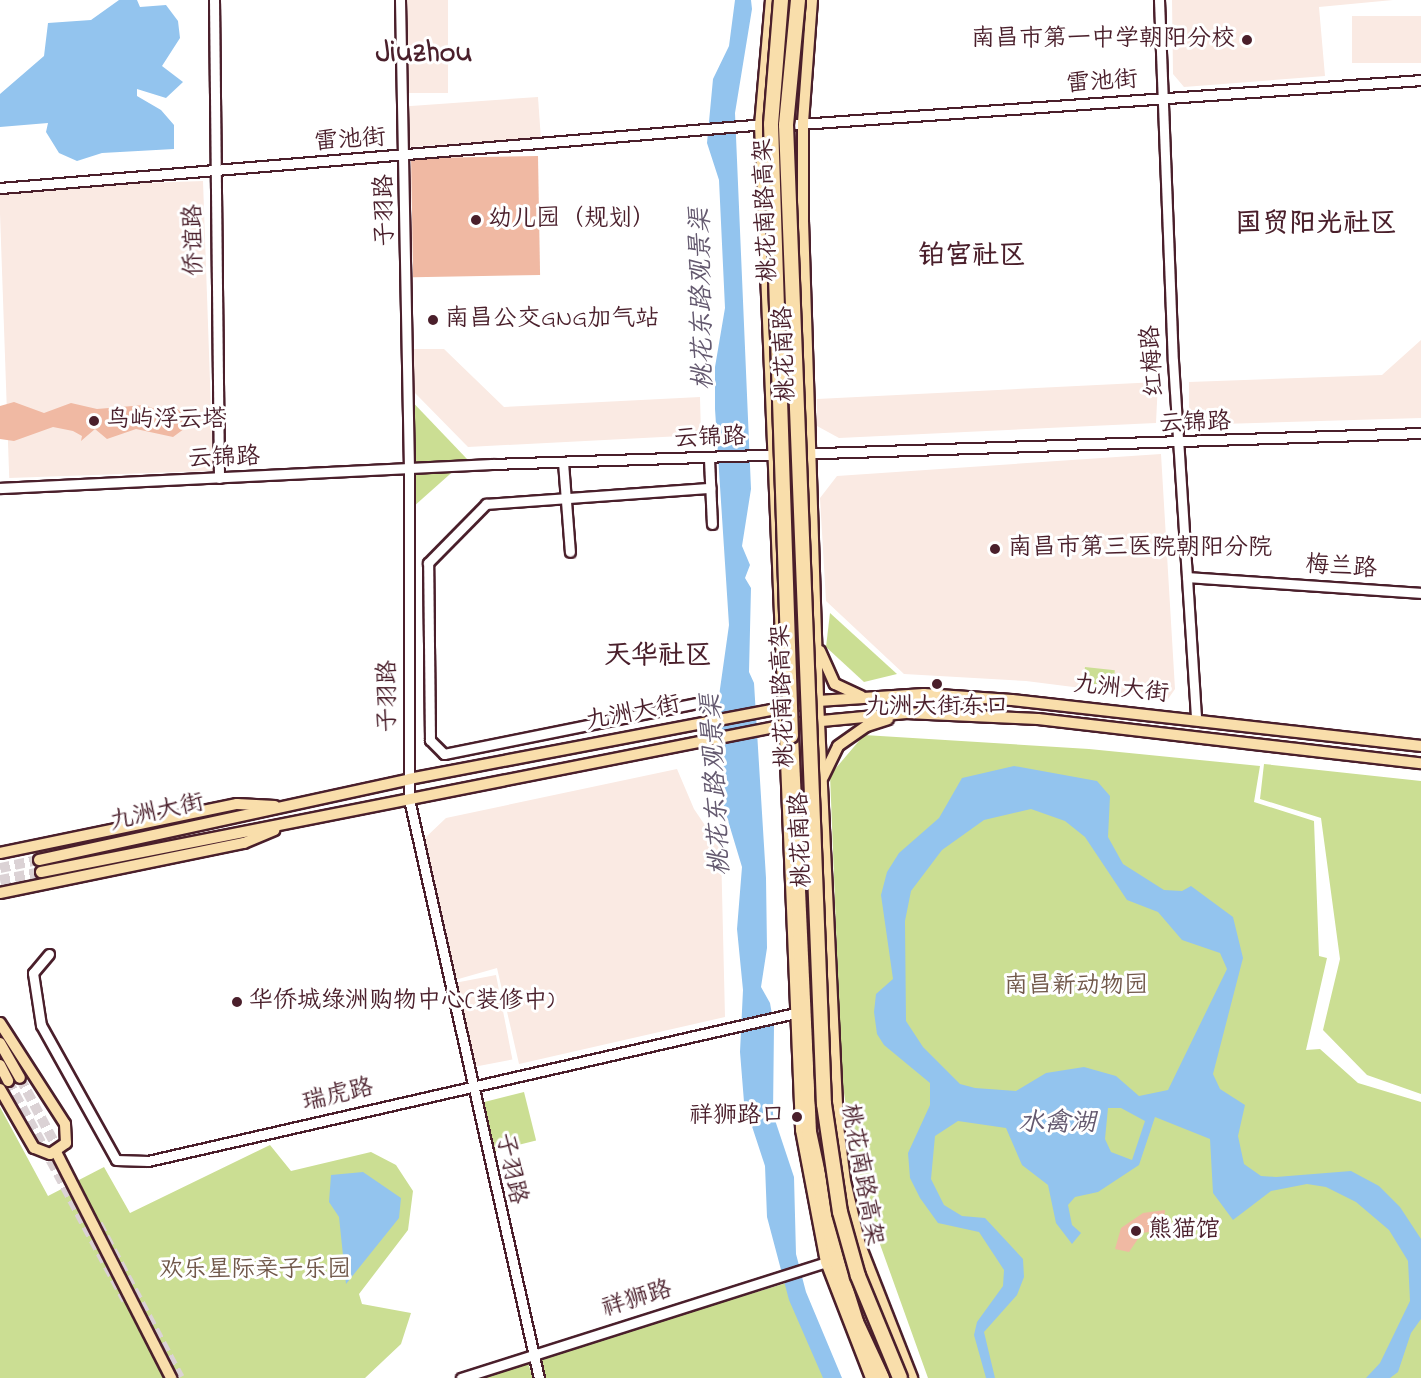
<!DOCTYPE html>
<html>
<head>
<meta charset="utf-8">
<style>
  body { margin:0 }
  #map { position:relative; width:1421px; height:1378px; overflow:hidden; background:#fff; font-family:"Indie Flower","LXGW WenKai TC",sans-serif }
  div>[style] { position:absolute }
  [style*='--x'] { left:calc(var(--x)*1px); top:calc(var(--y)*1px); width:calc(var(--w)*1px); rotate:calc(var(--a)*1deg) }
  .built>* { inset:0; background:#faeae3; transform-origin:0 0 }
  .green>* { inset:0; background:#cbde93; transform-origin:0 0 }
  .water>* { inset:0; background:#93c4ee }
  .building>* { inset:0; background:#f0b9a3; transform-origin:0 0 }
  .major-tunnel>* { height:10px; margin-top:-5px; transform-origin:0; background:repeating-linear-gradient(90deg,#dbd2d5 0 10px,transparent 0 15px) }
  .roads { filter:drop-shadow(2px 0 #4a1f2b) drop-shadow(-2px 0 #4a1f2b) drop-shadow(0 2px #4a1f2b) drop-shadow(0 -2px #4a1f2b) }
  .minor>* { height:9px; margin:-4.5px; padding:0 4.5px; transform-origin:4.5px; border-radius:4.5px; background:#fff }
  .major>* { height:10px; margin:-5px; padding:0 5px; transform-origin:5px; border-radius:5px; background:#f9deab }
  .highway>* { height:14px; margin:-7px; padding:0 7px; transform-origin:7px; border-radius:7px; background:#f9deab }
  .bridges { filter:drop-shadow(2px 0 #4a1f2b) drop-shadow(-2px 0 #4a1f2b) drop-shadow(0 2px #4a1f2b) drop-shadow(0 -2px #4a1f2b) }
  .highway-bridge>* { height:14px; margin:-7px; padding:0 7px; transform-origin:7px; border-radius:7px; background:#f9deab }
  .dots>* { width:16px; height:16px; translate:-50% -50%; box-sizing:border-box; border:3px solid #fff; border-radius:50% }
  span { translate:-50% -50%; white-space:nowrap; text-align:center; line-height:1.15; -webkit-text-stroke:6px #fff; paint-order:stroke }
  .poi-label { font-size:24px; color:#4a1f2b }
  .right { translate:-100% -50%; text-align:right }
  .left { translate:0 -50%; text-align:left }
  .street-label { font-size:24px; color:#4a1f2b }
  .park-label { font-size:24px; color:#71584a }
  .water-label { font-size:26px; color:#64596f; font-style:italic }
  .quarter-label { font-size:27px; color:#4a1f2b; font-weight:700 }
  .district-label { font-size:30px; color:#4a1f2b; font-weight:700 }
</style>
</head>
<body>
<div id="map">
  <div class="built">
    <div style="left:401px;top:0;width:47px;height:93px"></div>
    <div style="clip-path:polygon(1172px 0,1393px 0,1319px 7px,1325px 76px,1184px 87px,1173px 74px)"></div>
    <div style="left:1421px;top:16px;width:47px;height:69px;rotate:90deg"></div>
    <div style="left:538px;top:97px;width:41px;height:131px;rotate:86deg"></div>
    <div style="left:203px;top:181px;width:290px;height:204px;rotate:88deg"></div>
    <div style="clip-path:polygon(1421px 340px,1421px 418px,1189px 425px,1189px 382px,1382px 375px)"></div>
    <div style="clip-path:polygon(414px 349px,444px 349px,504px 407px,700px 397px,701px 435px,468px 447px,414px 392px)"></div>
    <div style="clip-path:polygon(1158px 382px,1156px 423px,839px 438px,817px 426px,817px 399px)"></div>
    <div style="clip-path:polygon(1161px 454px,1175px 689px,1168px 699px,1026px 681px,904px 674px,826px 601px,820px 498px,837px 476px)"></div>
    <div style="clip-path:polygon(677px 769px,694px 809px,721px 849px,725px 1017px,519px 1064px,497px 968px,455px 980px,425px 838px,446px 818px)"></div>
    <div style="left:496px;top:975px;width:86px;height:41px;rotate:79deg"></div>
  </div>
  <div class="green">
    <div style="clip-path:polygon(403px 392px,467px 459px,404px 515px)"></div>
    <div style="clip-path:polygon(830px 613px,897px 674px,864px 682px,826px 647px)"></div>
    <div style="left:1085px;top:667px;width:30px;height:16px;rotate:6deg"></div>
    <div style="clip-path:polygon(864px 735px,1089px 749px,1260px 766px,1254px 802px,1314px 821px,1319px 956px,1327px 958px,1306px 1050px,1320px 1049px,1358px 1083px,1421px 1102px,1421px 1378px,928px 1378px,858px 1183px,842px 1080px,830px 775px)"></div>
    <div style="clip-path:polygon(1264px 764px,1421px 781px,1421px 1094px,1367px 1075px,1323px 1030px,1340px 959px,1321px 818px,1260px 799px)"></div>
    <div style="left:524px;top:1092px;width:50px;height:46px;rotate:76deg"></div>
    <div style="clip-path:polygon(0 1107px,48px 1196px,104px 1167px,130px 1213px,270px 1145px,291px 1171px,371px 1152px,396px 1165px,413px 1191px,408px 1230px,359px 1294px,362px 1304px,411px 1313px,401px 1344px,365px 1378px,0 1378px)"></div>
    <div style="clip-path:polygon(790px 1282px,830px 1378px,544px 1378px,538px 1357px)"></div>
    <div style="clip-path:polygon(527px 1360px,533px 1378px,478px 1378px)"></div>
  </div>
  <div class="water">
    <div style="clip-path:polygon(119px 0,137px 0,140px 7px,166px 5px,178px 21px,180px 38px,162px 66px,183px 82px,166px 98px,137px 89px,137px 96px,161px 110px,174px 125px,174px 149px,102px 153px,77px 161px,59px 153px,46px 132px,48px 123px,0 127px,0 94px,44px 56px,48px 23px,91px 20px)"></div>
    <div style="clip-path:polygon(735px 0,751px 0,752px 9px,735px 113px,751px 489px,742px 546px,750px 565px,745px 578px,751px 588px,749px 672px,754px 683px,766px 878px,767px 948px,761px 987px,770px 1003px,774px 1026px,773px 1114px,794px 1177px,796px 1254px,806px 1292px,842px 1378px,823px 1378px,789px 1300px,767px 1217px,765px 1166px,744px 1102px,740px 1052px,743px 990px,737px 929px,742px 867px,723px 804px,719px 696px,729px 625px,715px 409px,715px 367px,725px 308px,719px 180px,707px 143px,713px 79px,729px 46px)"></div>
    <div style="clip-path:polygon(evenodd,1014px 766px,1097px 781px,1110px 796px,1108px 837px,1123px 864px,1164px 890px,1182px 891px,1191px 886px,1233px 917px,1243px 958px,1213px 1074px,1220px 1089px,1245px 1105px,1238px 1136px,1244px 1164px,1261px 1176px,1276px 1177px,1351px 1171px,1379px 1186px,1400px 1207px,1421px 1239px,1421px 1319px,1411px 1333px,1398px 1372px,1390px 1378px,1366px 1378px,1380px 1363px,1410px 1301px,1408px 1261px,1389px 1230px,1356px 1202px,1326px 1187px,1307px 1184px,1271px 1191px,1233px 1220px,1213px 1193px,1210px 1139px,1155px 1117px,1139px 1165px,1098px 1192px,1075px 1197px,1068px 1205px,1072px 1225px,1081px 1233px,1072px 1244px,1056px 1223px,1048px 1185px,1022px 1165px,1006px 1128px,958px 1121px,935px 1136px,931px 1179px,944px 1205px,962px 1216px,985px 1218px,1023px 1259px,1024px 1277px,1017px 1295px,984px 1332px,995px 1378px,986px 1378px,974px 1335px,977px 1322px,1003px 1286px,1004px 1270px,979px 1232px,938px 1223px,920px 1198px,910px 1178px,908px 1153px,930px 1105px,930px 1083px,884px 1045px,877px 1034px,874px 1012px,876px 994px,893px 979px,881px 895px,887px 872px,899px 853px,939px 818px,962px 778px,1014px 766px,1031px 809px,1065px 821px,1085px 837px,1127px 900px,1158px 912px,1182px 940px,1220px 953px,1227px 969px,1168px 1090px,1139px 1096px,1116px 1076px,1084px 1067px,1046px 1073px,1016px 1091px,975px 1088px,960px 1084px,923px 1047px,906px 1021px,905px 921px,911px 891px,942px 850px,984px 820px,1031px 809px,1014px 766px,1108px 1108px,1121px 1108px,1145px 1121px,1132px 1160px,1111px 1152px,1105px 1139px,1108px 1108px)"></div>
    <div style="clip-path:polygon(363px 1172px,401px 1198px,399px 1218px,346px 1284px,339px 1217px,329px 1202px,331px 1175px)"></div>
  </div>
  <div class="building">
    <div style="left:538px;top:156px;width:119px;height:127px;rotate:89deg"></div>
    <div style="clip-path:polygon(14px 402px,44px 413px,71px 403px,97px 409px,144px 405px,164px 412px,175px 407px,187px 417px,188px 426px,173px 437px,136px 429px,107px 439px,95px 429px,81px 441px,82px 436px,73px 431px,53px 427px,14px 441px,0 439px,0 406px)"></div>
    <div style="clip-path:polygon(1165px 1210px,1163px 1230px,1142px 1233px,1129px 1252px,1115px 1249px,1121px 1228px,1143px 1213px)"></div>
  </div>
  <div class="major-tunnel">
    <div style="--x:0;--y:868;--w:40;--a:-12"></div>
    <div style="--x:0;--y:880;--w:42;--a:-11"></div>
    <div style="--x:20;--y:1078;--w:87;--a:62"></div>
    <div style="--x:8;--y:1081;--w:249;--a:61.7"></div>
    <div style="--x:98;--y:1224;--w:174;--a:62"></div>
  </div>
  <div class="roads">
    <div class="minor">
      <div style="--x:214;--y:0;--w:478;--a:89.4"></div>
      <div style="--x:400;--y:0;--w:471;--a:88.9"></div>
      <div style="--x:409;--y:471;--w:328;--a:90"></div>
      <div style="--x:409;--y:799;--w:593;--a:77.35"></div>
      <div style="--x:1159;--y:0;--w:361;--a:87.8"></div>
      <div style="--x:1173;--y:361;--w:359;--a:86.3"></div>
      <div style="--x:786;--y:125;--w:637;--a:-4.05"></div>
      <div style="--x:0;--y:188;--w:769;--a:-4.78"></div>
      <div style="--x:709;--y:459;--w:65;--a:87.4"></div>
      <div style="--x:563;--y:462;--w:90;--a:85.6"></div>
      <div style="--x:0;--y:488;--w:493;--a:-2.8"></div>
      <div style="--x:492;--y:464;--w:930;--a:-1.91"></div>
      <div style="--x:1187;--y:577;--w:235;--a:3.9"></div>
      <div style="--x:697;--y:703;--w:258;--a:168.6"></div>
      <div style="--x:444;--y:754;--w:20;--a:-135"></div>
      <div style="--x:430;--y:740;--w:177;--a:-90.6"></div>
      <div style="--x:428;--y:563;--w:83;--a:-45.5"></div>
      <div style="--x:486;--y:504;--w:225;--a:-4.1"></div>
      <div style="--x:49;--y:954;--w:25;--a:130"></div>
      <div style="--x:33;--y:973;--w:53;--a:81.3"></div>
      <div style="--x:41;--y:1025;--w:154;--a:60.9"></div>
      <div style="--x:116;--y:1160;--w:32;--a:2"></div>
      <div style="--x:148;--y:1161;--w:664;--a:-12.88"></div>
      <div style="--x:461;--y:1378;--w:383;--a:-17.6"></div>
    </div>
    <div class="major">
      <div style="--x:771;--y:0;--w:125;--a:95"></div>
      <div style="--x:760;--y:125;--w:1006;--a:87.66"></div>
      <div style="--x:801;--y:1130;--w:134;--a:79.3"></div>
      <div style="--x:826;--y:1262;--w:124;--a:68.8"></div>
      <div style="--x:812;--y:0;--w:123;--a:94.2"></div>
      <div style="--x:803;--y:123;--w:98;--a:90"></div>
      <div style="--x:803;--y:221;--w:480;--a:88.2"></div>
      <div style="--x:818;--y:701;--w:425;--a:87.3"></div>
      <div style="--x:838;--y:1126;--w:55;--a:82.7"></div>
      <div style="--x:845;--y:1181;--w:66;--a:76.8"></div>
      <div style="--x:860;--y:1245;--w:143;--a:68.6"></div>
      <div style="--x:820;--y:651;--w:36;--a:66"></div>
      <div style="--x:835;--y:684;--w:29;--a:25"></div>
      <div style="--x:823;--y:777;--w:34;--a:-64"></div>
      <div style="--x:838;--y:746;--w:35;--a:-35"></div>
      <div style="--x:867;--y:726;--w:22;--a:-18"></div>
      <div style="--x:0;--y:853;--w:242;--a:-11.7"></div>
      <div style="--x:237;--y:804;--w:38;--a:3"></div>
      <div style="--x:39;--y:860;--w:379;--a:-12.3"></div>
      <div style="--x:409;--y:779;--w:416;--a:-10.8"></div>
      <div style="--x:818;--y:701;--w:106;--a:-3.8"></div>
      <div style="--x:924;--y:694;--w:88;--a:3.9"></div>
      <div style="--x:1012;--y:700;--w:412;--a:6.4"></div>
      <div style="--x:41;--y:872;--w:763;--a:-11.18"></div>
      <div style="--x:790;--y:724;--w:117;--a:-5.4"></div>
      <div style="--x:906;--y:713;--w:132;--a:2.6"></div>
      <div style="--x:1038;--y:719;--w:386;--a:6.6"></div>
      <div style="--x:0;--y:893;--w:249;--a:-11.6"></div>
      <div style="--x:244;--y:843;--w:33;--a:-23"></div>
      <div style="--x:0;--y:1023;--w:120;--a:57.2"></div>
      <div style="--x:65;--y:1124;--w:19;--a:87"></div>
      <div style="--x:66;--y:1143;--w:19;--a:145"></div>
      <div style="--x:50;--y:1154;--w:17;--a:-159"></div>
      <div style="--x:34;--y:1148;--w:68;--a:-120"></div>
      <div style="--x:0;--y:1043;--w:40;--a:60.3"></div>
      <div style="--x:0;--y:1065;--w:18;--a:63"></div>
      <div style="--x:56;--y:1152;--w:254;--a:63"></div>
    </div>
    <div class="highway">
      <div style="--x:791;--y:736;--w:396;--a:87.4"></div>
      <div style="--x:809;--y:1132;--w:129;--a:77.9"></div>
      <div style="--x:836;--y:1258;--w:67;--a:72.6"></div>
      <div style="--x:856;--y:1322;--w:62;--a:65.1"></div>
    </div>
  </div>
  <div class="bridges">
    <div class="highway-bridge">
      <div style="--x:781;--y:0;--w:124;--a:94.6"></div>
      <div style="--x:771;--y:124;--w:612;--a:88.13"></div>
      <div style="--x:798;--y:0;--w:126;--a:95.5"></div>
      <div style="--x:786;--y:125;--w:980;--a:87.78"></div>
      <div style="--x:824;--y:1104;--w:109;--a:81.6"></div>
      <div style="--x:840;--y:1212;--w:66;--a:74.3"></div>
      <div style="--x:858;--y:1276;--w:110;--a:67.6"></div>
    </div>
  </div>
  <div class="dots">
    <div style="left:1247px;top:40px;background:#4a1f2b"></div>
    <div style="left:476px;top:220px;background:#4a1f2b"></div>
    <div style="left:433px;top:320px;background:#4a1f2b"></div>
    <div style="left:94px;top:421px;background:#4a1f2b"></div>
    <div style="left:995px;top:549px;background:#4a1f2b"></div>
    <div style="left:937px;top:684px;background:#4a1f2b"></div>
    <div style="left:237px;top:1002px;background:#4a1f2b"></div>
    <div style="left:797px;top:1117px;background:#4a1f2b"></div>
    <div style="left:1136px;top:1231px;background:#4a1f2b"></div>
  </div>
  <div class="poi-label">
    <span class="right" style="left:1235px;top:40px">南昌市第一中学朝阳分校</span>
    <span class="left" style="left:488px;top:220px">幼儿园（规划）</span>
    <span class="left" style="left:445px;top:320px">南昌公交GNG加气站</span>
    <span class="left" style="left:106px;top:421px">鸟屿浮云塔</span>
    <span class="left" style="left:1008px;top:549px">南昌市第三医院朝阳分院</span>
    <span style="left:937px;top:708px">九洲大街东口</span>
    <span class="left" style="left:249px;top:1002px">华侨城绿洲购物中心(装修中)</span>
    <span class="right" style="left:785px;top:1117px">祥狮路口</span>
    <span class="left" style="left:1148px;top:1231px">熊猫馆</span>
  </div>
  <div class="street-label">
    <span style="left:1102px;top:83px;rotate:-4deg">雷池街</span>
    <span style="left:350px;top:141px;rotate:-4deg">雷池街</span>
    <span style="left:386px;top:210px;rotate:-91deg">子羽路</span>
    <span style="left:767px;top:210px;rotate:-92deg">桃花南路高架</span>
    <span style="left:195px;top:240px;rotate:-91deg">侨谊路</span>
    <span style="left:786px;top:354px;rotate:-92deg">桃花南路</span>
    <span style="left:1154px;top:361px;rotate:-94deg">红梅路</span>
    <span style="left:1195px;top:424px;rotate:-2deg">云锦路</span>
    <span style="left:710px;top:439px;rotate:-2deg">云锦路</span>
    <span style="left:224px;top:459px;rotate:-2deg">云锦路</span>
    <span style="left:1341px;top:568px;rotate:4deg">梅兰路</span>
    <span style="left:1121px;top:690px;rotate:6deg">九洲大街</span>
    <span style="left:389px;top:696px;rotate:-90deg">子羽路</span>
    <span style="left:784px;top:696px;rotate:-92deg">桃花南路高架</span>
    <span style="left:633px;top:714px;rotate:-11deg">九洲大街</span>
    <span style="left:157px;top:813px;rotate:-12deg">九洲大街</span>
    <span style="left:802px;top:840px;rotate:-92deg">桃花南路</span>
    <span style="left:338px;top:1096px;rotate:-13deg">瑞虎路</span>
    <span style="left:510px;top:1169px;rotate:78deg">子羽路</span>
    <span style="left:861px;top:1175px;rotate:80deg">桃花南路高架</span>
    <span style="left:637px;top:1300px;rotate:-17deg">祥狮路</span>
  </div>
  <div class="park-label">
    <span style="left:1076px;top:987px">南昌新动物园</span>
    <span style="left:255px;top:1271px">欢乐星际亲子乐园</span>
  </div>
  <div class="water-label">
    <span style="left:704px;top:299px;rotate:-91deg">桃花东路观景渠</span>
    <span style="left:718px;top:785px;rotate:-93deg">桃花东路观景渠</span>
    <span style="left:1057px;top:1125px">水禽湖</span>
  </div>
  <div class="quarter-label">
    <span style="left:1316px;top:225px">国贸阳光社区</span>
    <span style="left:972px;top:257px">铂宫社区</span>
    <span style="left:658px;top:657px">天华社区</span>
  </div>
  <div class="district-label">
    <span style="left:424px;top:54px">Jiuzhou</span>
  </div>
</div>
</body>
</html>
